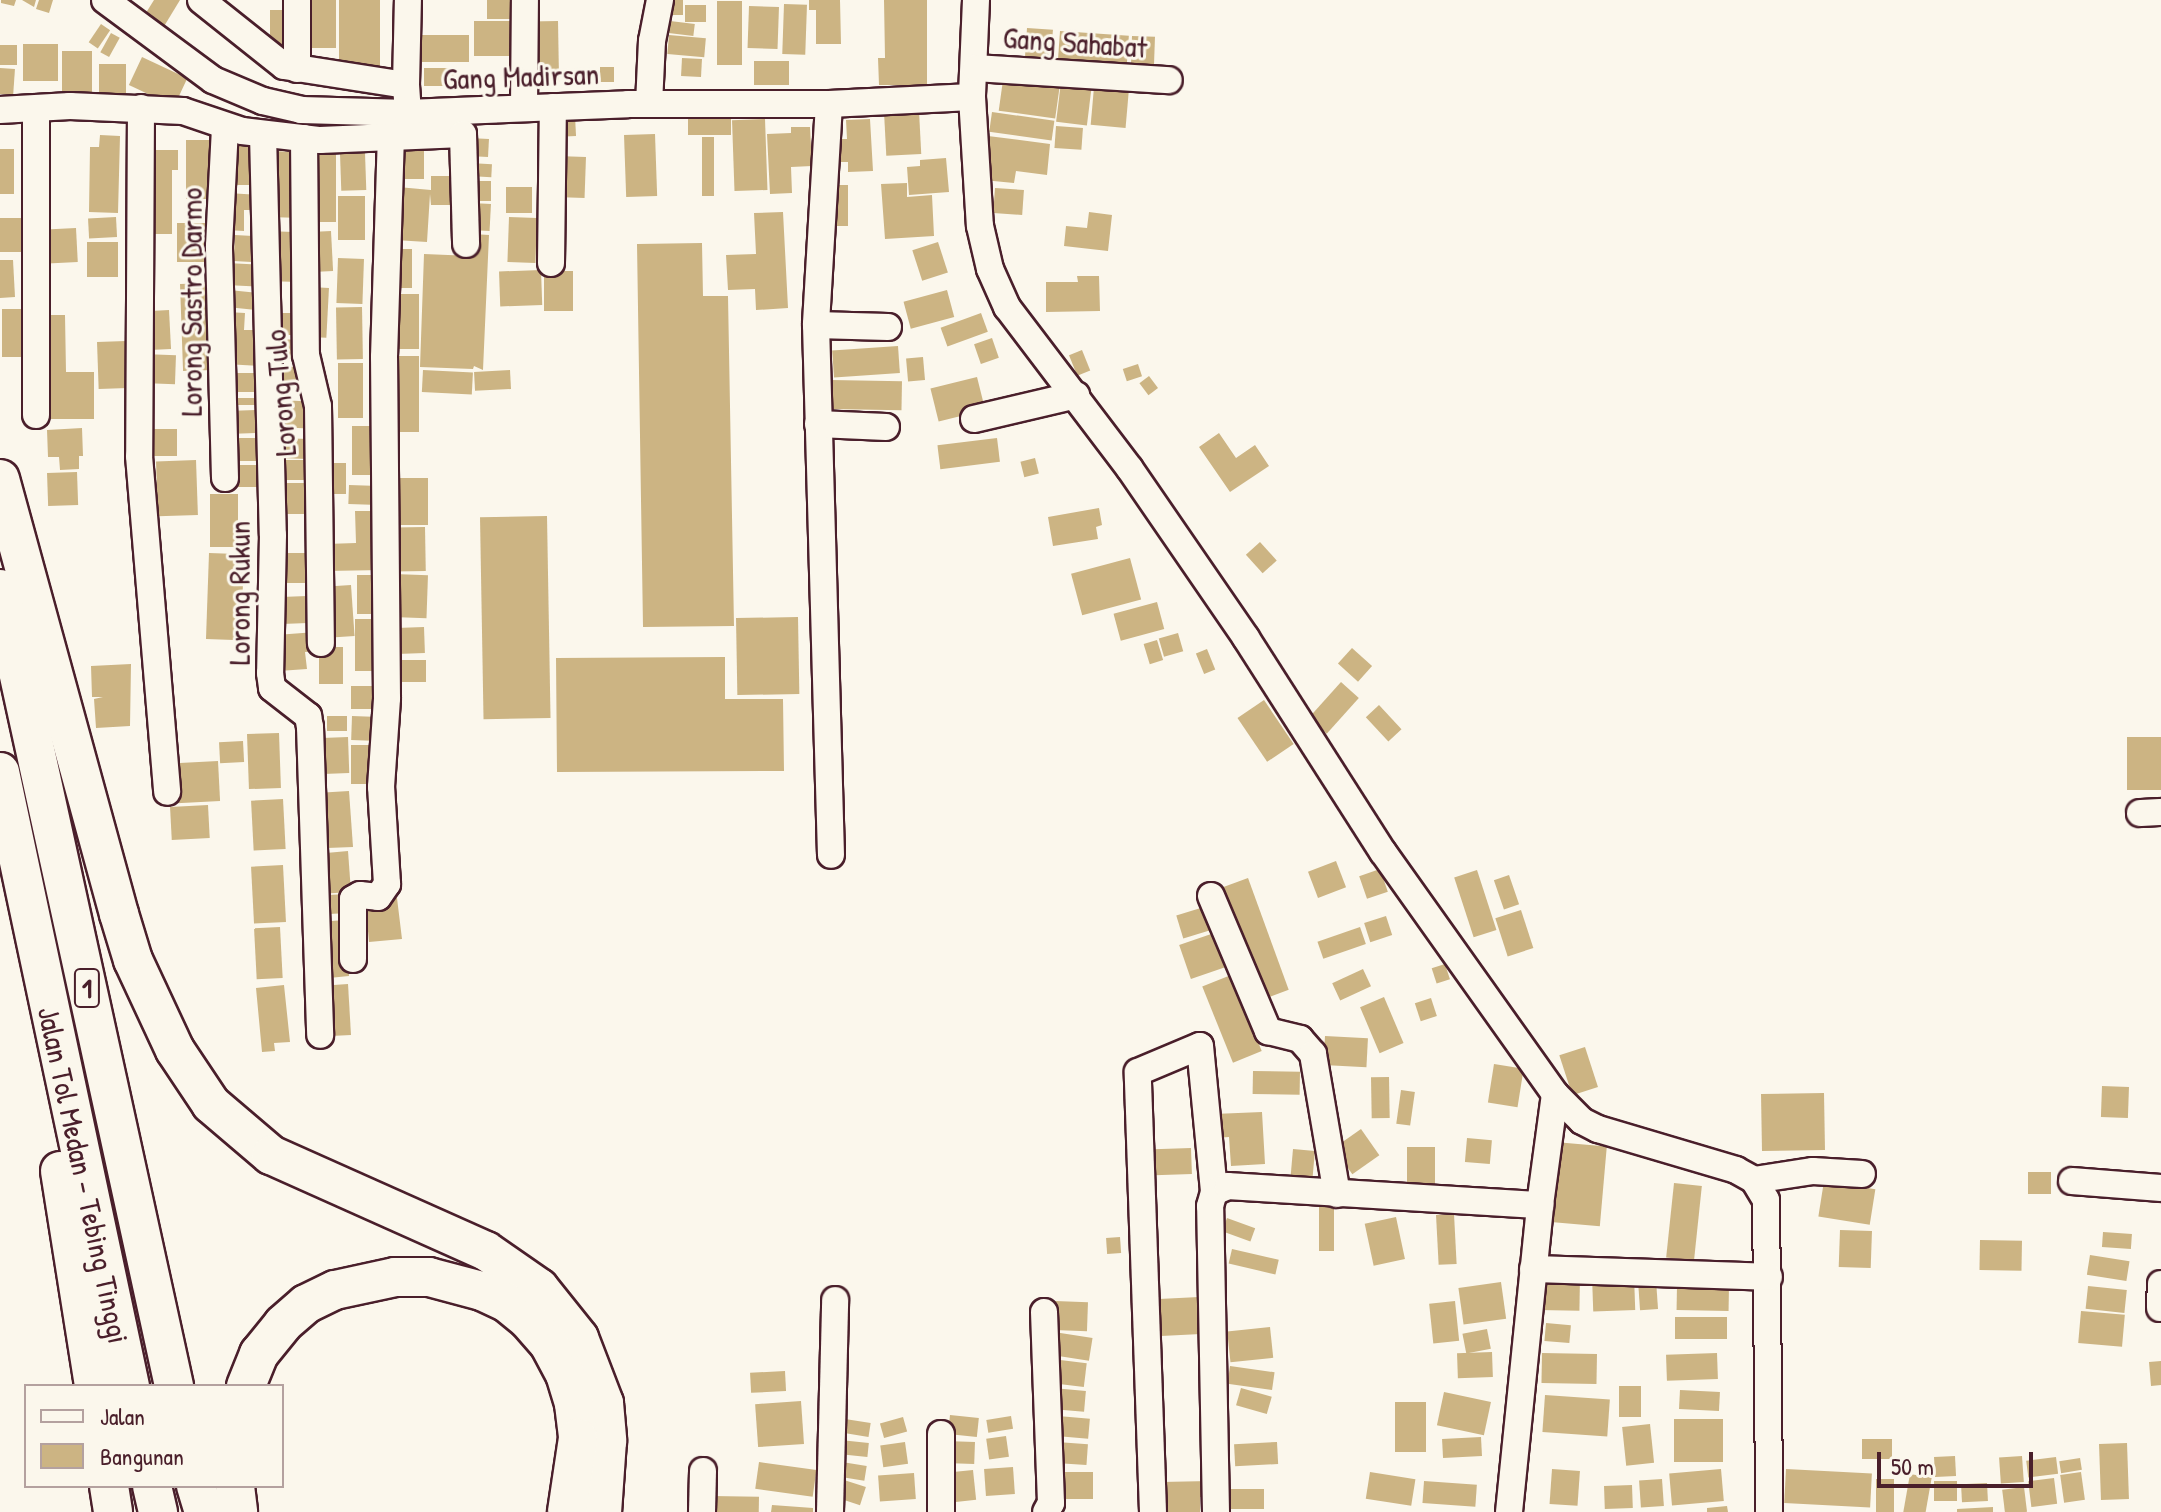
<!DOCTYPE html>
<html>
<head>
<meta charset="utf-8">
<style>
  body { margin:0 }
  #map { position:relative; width:2161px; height:1512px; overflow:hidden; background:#fbf7ec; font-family:"Patrick Hand",sans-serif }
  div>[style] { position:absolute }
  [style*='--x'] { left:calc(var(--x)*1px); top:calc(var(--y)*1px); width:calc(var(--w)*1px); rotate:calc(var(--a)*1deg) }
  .building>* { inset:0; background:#ccb483; transform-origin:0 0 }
  .roads { filter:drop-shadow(2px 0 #4a1f2b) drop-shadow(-2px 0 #4a1f2b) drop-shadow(0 2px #4a1f2b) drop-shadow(0 -2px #4a1f2b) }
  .minor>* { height:26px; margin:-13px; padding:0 13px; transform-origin:13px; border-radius:13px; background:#fbf7ec }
  .highway>* { height:38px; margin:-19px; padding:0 19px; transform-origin:19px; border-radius:19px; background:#fbf7ec }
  span { translate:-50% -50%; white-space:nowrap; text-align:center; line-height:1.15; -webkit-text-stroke:6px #fbf7ec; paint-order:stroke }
  .shield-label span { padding:2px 6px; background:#fbf7ec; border:2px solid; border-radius:6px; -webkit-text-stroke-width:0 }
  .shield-label { font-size:28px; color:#4a1f2b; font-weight:700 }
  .street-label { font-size:30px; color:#4a1f2b }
  .legend { position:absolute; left:24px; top:1384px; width:260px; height:104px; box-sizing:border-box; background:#fbf7ec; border:2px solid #b4a19f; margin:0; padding:10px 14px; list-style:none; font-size:24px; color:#4a1f2b }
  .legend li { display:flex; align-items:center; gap:16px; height:40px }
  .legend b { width:40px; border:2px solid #b4a19f }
  .scale { position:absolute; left:1877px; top:1452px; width:156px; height:36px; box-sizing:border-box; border:4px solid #4a1f2b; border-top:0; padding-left:10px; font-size:24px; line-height:28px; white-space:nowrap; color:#4a1f2b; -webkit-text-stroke:6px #fbf7ec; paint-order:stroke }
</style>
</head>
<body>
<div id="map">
  <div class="building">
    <div style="clip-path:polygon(1px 0,16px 0,14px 6px,1px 3px)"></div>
    <div style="clip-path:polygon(22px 0,36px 0,34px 7px)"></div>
    <div style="clip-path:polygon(39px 0,53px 0,49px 13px,36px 9px)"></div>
    <div style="clip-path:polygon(154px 0,180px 0,163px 28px,144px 16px)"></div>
    <div style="left:299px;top:0;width:37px;height:48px"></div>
    <div style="left:339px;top:0;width:41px;height:67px"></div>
    <div style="left:487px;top:0;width:32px;height:19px"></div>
    <div style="left:669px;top:0;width:14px;height:15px"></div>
    <div style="clip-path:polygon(809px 0,840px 0,841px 44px,816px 44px,816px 10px,809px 10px)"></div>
    <div style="clip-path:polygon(884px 0,927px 0,927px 85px,879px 85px,878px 58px,885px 58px)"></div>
    <div style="left:717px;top:1px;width:25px;height:64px"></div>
    <div style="left:784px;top:4px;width:23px;height:50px;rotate:2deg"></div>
    <div style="left:685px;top:5px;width:21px;height:17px"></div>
    <div style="left:749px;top:6px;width:30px;height:42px;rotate:2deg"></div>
    <div style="left:270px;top:10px;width:20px;height:42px"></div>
    <div style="left:474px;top:21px;width:44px;height:35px"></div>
    <div style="left:558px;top:21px;width:61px;height:28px;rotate:89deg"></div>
    <div style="left:670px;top:21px;width:25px;height:12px;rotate:7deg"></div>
    <div style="left:101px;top:24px;width:11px;height:22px;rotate:34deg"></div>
    <div style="left:1027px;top:28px;width:26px;height:33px;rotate:4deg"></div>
    <div style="left:1060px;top:31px;width:69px;height:32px;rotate:4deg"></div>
    <div style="left:111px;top:33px;width:10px;height:22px;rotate:29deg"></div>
    <div style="left:422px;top:35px;width:47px;height:27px"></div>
    <div style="left:669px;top:35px;width:37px;height:19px;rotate:5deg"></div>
    <div style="left:1132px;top:36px;width:23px;height:36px;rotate:2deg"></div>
    <div style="left:23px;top:44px;width:35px;height:37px"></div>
    <div style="left:0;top:45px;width:17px;height:20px"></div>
    <div style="left:62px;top:51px;width:30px;height:47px"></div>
    <div style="left:142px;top:57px;width:50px;height:31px;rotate:25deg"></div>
    <div style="left:682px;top:58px;width:20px;height:18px;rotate:3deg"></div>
    <div style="left:789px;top:61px;width:24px;height:35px;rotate:90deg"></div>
    <div style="left:99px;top:64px;width:27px;height:36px"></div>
    <div style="left:600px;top:67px;width:14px;height:15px"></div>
    <div style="left:0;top:68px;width:15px;height:26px;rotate:4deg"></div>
    <div style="left:424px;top:68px;width:30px;height:18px"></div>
    <div style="left:458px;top:73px;width:12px;height:16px"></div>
    <div style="left:1004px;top:73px;width:57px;height:38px;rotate:8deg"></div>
    <div style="left:1061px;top:82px;width:31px;height:40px;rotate:7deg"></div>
    <div style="left:1094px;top:87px;width:35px;height:38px;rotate:5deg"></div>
    <div style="left:688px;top:111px;width:43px;height:24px"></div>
    <div style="left:919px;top:111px;width:43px;height:35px;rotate:87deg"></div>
    <div style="left:992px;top:112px;width:63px;height:20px;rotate:8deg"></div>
    <div style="left:575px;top:116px;width:20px;height:17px;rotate:87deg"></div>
    <div style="left:765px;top:119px;width:71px;height:33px;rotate:88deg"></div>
    <div style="clip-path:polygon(870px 119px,873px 171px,848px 172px,848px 162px,831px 162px,830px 139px,847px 139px,846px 120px)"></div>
    <div style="left:1056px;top:126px;width:27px;height:22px;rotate:4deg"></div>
    <div style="clip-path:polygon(791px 127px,810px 127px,812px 166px,791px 167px,792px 193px,770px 194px,767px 134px,791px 133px)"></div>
    <div style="left:655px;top:134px;width:62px;height:31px;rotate:88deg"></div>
    <div style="clip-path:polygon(100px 135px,120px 136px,118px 213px,89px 212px,90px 147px,99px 147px)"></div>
    <div style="clip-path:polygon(988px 136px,1050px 144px,1047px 175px,1016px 171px,1014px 183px,983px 180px)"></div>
    <div style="left:228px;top:137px;width:34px;height:48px"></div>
    <div style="left:702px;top:137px;width:12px;height:59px"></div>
    <div style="left:469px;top:138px;width:20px;height:18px;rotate:3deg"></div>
    <div style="left:186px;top:140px;width:30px;height:59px"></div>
    <div style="left:405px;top:141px;width:19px;height:38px"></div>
    <div style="left:306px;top:147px;width:30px;height:75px"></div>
    <div style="left:0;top:149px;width:14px;height:45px"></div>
    <div style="clip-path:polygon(152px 150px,178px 150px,178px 170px,172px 170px,172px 234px,152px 234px)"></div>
    <div style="left:270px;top:151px;width:26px;height:66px;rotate:2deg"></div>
    <div style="left:365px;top:153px;width:37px;height:25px;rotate:88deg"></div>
    <div style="left:557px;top:156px;width:29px;height:41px;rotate:2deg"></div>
    <div style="clip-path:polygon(946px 158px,949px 192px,909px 195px,907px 167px,920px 166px,920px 160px)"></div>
    <div style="left:470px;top:163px;width:22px;height:13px;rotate:3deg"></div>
    <div style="clip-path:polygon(431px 176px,453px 176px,453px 205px,431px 205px,430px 194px,427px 242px,395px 240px,398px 187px,431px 190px)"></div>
    <div style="left:475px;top:181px;width:16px;height:20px"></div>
    <div style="clip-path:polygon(907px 183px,907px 197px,932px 195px,934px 236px,885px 239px,881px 184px)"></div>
    <div style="left:827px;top:185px;width:21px;height:41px"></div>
    <div style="left:506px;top:187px;width:26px;height:26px"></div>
    <div style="left:995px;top:188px;width:29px;height:25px;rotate:4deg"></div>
    <div style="clip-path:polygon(228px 193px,260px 195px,259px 210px,244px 210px,244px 231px,226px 230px)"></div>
    <div style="left:338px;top:196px;width:27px;height:44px"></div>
    <div style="left:472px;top:203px;width:19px;height:27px;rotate:3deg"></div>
    <div style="clip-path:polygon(783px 212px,788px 308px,756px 310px,755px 289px,728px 290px,726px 255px,756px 254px,754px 213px)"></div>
    <div style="clip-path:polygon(1089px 212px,1112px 215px,1108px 251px,1064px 246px,1066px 226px,1087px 228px)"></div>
    <div style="left:116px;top:217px;width:20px;height:28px;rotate:87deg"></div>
    <div style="left:509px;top:217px;width:28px;height:45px;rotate:2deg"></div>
    <div style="left:0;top:218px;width:29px;height:34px"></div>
    <div style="left:177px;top:223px;width:31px;height:39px"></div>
    <div style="left:76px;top:228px;width:34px;height:35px;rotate:87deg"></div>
    <div style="left:267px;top:231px;width:33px;height:50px;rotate:2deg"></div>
    <div style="left:331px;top:231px;width:40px;height:25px;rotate:87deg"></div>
    <div style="clip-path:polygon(473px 234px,489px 235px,483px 370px,474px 366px,473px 369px,420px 367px,424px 254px,472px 256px)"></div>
    <div style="left:235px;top:235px;width:18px;height:26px;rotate:3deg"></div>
    <div style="left:87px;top:242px;width:31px;height:35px"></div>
    <div style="left:938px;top:242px;width:32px;height:27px;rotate:72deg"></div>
    <div style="clip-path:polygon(702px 243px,703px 296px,728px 296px,734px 626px,643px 627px,637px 244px)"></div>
    <div style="left:389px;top:249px;width:23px;height:39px"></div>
    <div style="left:338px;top:258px;width:26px;height:45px;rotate:2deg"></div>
    <div style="clip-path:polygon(0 260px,13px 260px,15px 297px,0 298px)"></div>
    <div style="left:227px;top:263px;width:33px;height:22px;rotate:3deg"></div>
    <div style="left:541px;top:270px;width:35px;height:42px;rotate:88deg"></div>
    <div style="left:544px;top:271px;width:29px;height:40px"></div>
    <div style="clip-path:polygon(1077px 276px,1099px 276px,1100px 311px,1046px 312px,1046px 282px,1078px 282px)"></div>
    <div style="left:210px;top:283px;width:87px;height:30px;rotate:88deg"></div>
    <div style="left:311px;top:287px;width:18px;height:50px;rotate:3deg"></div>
    <div style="left:229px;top:290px;width:29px;height:17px;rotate:6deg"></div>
    <div style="left:947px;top:290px;width:28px;height:45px;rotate:75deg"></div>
    <div style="left:387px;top:294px;width:32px;height:55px"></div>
    <div style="left:362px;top:307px;width:52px;height:26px;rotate:89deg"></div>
    <div style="left:2px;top:309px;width:27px;height:48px"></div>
    <div style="left:169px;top:310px;width:39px;height:27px;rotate:87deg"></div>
    <div style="clip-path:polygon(227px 312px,245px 313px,244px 330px,260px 330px,259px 366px,225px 364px)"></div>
    <div style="left:273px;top:313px;width:24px;height:22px"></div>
    <div style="left:981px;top:313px;width:20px;height:43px;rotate:70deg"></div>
    <div style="clip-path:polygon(41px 315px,65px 315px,66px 372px,94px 372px,94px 419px,42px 419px)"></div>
    <div style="left:992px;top:338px;width:21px;height:19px;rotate:71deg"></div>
    <div style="left:274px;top:339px;width:23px;height:19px;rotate:2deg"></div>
    <div style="left:126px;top:341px;width:47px;height:29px;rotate:88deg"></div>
    <div style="left:898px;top:346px;width:27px;height:66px;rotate:86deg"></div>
    <div style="left:1082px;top:350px;width:22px;height:14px;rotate:68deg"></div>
    <div style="left:143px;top:354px;width:33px;height:29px;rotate:2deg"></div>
    <div style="left:387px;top:356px;width:32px;height:76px"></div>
    <div style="left:923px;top:357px;width:23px;height:17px;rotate:85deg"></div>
    <div style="left:338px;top:363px;width:25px;height:55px"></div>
    <div style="left:1138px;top:364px;width:13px;height:16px;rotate:72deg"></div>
    <div style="left:272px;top:365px;width:25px;height:17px;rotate:5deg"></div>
    <div style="left:423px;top:370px;width:50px;height:22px;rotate:3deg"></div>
    <div style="left:510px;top:370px;width:19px;height:36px;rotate:87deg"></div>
    <div style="left:228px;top:373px;width:31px;height:19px"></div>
    <div style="left:1149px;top:376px;width:15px;height:12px;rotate:53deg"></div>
    <div style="left:977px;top:377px;width:34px;height:48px;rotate:76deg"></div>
    <div style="left:831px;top:380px;width:71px;height:29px;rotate:1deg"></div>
    <div style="left:227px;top:398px;width:31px;height:7px"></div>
    <div style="left:280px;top:400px;width:34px;height:27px;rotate:3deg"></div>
    <div style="left:257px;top:410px;width:23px;height:30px;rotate:88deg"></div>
    <div style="left:352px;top:426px;width:25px;height:49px"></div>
    <div style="clip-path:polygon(82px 428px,83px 456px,79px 456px,79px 469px,60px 470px,59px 457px,48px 457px,47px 430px)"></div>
    <div style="left:146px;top:429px;width:31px;height:27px"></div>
    <div style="clip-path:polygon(1219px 433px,1236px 458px,1255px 445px,1269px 466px,1230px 492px,1199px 447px)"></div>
    <div style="left:226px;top:438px;width:36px;height:23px"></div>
    <div style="left:280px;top:438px;width:35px;height:20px;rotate:2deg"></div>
    <div style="left:997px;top:438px;width:24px;height:60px;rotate:83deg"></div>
    <div style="left:1035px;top:458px;width:16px;height:15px;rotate:76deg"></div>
    <div style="left:196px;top:460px;width:55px;height:40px;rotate:88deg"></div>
    <div style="left:278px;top:460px;width:38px;height:20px"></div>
    <div style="left:324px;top:463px;width:22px;height:31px"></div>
    <div style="left:260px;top:465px;width:22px;height:32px;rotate:90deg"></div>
    <div style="left:77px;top:472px;width:33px;height:30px;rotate:88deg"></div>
    <div style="left:396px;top:478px;width:32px;height:47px"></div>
    <div style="left:281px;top:483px;width:32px;height:31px"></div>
    <div style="left:349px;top:485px;width:30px;height:19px;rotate:2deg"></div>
    <div style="left:210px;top:494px;width:28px;height:53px"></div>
    <div style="clip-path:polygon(1099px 508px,1102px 525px,1096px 527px,1098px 539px,1053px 546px,1048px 517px)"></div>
    <div style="clip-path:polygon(355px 511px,382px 511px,383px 570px,326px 571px,326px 544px,356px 543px)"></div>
    <div style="left:547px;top:516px;width:202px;height:67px;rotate:89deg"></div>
    <div style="left:425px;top:527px;width:44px;height:31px;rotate:89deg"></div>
    <div style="left:1260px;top:542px;width:25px;height:19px;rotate:48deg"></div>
    <div style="left:209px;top:553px;width:35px;height:86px;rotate:2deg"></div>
    <div style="left:277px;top:553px;width:42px;height:30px"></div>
    <div style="left:1130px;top:558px;width:43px;height:61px;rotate:75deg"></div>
    <div style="left:394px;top:574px;width:34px;height:43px;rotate:2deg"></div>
    <div style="left:357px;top:575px;width:25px;height:39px"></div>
    <div style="left:351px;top:585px;width:51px;height:23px;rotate:86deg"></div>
    <div style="left:307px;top:596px;width:27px;height:26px;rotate:88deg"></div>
    <div style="left:1157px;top:602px;width:28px;height:45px;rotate:75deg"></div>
    <div style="left:798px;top:617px;width:77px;height:62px;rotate:89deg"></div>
    <div style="left:355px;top:619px;width:27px;height:52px"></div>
    <div style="left:424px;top:627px;width:26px;height:35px;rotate:88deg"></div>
    <div style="clip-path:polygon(316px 632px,317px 651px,305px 652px,307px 669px,279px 671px,276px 635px)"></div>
    <div style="left:1178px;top:633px;width:19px;height:20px;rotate:74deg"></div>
    <div style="left:1157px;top:640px;width:21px;height:14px;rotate:73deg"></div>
    <div style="left:319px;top:647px;width:24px;height:37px"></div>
    <div style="left:1352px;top:648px;width:27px;height:21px;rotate:42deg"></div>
    <div style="left:1207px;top:649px;width:22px;height:12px;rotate:68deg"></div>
    <div style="clip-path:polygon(725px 657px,725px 699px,783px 699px,784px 771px,557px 772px,556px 658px)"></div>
    <div style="left:426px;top:660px;width:22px;height:35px;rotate:90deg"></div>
    <div style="clip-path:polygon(131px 664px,130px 726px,96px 728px,94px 699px,103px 697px,92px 697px,91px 666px)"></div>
    <div style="left:1341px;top:682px;width:24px;height:48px;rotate:42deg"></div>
    <div style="left:351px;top:686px;width:29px;height:23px"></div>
    <div style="left:1264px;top:700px;width:53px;height:32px;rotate:56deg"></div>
    <div style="left:1379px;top:705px;width:33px;height:18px;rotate:47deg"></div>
    <div style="left:327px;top:716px;width:20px;height:15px"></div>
    <div style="left:352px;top:716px;width:27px;height:24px;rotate:2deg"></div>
    <div style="left:279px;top:733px;width:55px;height:32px;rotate:88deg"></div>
    <div style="left:348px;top:737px;width:36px;height:26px;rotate:88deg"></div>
    <div style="left:2127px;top:737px;width:34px;height:53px"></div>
    <div style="left:243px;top:741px;width:21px;height:24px;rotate:87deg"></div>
    <div style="left:351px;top:745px;width:25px;height:39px"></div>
    <div style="left:218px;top:761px;width:40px;height:48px;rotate:87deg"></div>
    <div style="clip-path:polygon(349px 791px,353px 847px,327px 848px,316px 793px)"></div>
    <div style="left:283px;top:799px;width:50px;height:32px;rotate:87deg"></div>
    <div style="left:208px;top:805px;width:33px;height:38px;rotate:87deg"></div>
    <div style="clip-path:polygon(348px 851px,351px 892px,319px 894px,326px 853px)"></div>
    <div style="left:1336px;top:861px;width:28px;height:30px;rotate:69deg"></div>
    <div style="left:283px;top:865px;width:57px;height:32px;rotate:87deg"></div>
    <div style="left:1380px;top:869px;width:24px;height:22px;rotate:71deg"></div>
    <div style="left:1477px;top:870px;width:63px;height:24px;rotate:72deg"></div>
    <div style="left:1509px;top:875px;width:31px;height:16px;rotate:71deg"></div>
    <div style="left:1248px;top:878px;width:119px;height:29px;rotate:70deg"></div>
    <div style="left:348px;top:894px;width:19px;height:30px;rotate:87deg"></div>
    <div style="clip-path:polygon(397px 898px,402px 939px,369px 942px,366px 909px,375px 908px,374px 900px)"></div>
    <div style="left:1204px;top:907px;width:24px;height:29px;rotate:73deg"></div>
    <div style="left:1521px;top:910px;width:40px;height:27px;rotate:72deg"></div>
    <div style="left:1386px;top:916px;width:20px;height:23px;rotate:72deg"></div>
    <div style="clip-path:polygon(345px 920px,349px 976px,329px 978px,318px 922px)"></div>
    <div style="left:280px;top:927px;width:51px;height:26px;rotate:87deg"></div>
    <div style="left:1360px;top:927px;width:18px;height:45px;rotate:71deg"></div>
    <div style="left:1217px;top:932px;width:36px;height:40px;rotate:71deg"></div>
    <div style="left:1445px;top:964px;width:16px;height:14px;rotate:72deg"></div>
    <div style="left:1363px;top:969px;width:19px;height:34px;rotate:65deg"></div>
    <div style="left:1231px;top:975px;width:82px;height:31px;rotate:68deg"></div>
    <div style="clip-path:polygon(348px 984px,351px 1035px,331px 1036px,319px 986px)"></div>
    <div style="clip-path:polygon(284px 985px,290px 1042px,274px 1043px,275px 1051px,262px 1052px,256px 988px)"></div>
    <div style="left:1384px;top:997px;width:50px;height:26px;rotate:67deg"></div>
    <div style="left:1431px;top:998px;width:19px;height:17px;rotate:72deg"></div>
    <div style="left:1325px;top:1036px;width:43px;height:29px;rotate:3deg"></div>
    <div style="left:1585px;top:1047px;width:42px;height:27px;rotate:72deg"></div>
    <div style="left:1494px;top:1064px;width:30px;height:39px;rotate:9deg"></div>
    <div style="left:1253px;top:1071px;width:47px;height:23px;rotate:1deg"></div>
    <div style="left:1389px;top:1077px;width:41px;height:18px;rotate:89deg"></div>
    <div style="left:2102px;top:1086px;width:27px;height:31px;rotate:2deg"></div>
    <div style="left:1401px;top:1090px;width:14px;height:34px;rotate:8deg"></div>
    <div style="left:1824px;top:1093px;width:57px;height:63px;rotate:89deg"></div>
    <div style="clip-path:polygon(1262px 1112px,1265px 1164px,1231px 1166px,1229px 1137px,1215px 1138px,1214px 1114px)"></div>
    <div style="left:1361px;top:1129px;width:32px;height:33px;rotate:55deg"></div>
    <div style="left:1467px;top:1138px;width:25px;height:24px;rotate:5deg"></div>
    <div style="left:1555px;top:1142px;width:52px;height:80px;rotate:5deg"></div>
    <div style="left:1407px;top:1147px;width:28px;height:39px"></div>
    <div style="left:1191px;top:1148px;width:26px;height:45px;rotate:88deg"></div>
    <div style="left:1293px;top:1149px;width:22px;height:27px;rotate:5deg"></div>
    <div style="left:2028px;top:1172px;width:23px;height:22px"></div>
    <div style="left:1824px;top:1181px;width:52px;height:36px;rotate:9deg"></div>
    <div style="left:1674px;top:1183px;width:28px;height:75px;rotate:6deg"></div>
    <div style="left:1319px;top:1202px;width:15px;height:49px"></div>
    <div style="left:1454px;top:1214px;width:50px;height:18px;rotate:87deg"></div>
    <div style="left:1396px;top:1217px;width:43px;height:32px;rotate:78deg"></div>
    <div style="left:1227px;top:1218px;width:30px;height:14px;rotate:20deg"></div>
    <div style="left:1840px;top:1230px;width:32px;height:37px;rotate:2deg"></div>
    <div style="left:2103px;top:1232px;width:29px;height:15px;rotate:4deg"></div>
    <div style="left:1120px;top:1237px;width:16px;height:14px;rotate:86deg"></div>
    <div style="left:1980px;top:1240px;width:42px;height:30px;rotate:1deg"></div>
    <div style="left:1232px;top:1249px;width:48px;height:15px;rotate:13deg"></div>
    <div style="left:2090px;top:1255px;width:40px;height:20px;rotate:9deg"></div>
    <div style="left:1634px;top:1275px;width:35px;height:42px;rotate:88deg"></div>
    <div style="left:1539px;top:1276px;width:41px;height:34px;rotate:1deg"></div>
    <div style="left:1656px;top:1280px;width:29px;height:18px;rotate:86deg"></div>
    <div style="left:1501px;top:1282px;width:37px;height:43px;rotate:82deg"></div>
    <div style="left:1677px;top:1285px;width:52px;height:25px;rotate:1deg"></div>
    <div style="left:2088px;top:1286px;width:39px;height:23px;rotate:6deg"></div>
    <div style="left:1199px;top:1297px;width:37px;height:45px;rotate:87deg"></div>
    <div style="left:1055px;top:1301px;width:33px;height:29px;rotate:2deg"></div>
    <div style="left:1455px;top:1301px;width:40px;height:26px;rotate:84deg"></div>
    <div style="left:2081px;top:1311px;width:44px;height:32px;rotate:5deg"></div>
    <div style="left:1727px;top:1317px;width:22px;height:52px;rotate:90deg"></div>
    <div style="left:1546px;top:1323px;width:25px;height:18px;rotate:5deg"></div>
    <div style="left:1270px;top:1327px;width:31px;height:43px;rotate:84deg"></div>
    <div style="left:1487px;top:1329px;width:20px;height:25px;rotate:79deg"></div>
    <div style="left:1054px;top:1332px;width:39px;height:23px;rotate:9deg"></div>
    <div style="left:1492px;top:1352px;width:25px;height:35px;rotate:88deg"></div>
    <div style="left:1542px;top:1353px;width:55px;height:30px;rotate:1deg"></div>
    <div style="left:1717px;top:1353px;width:26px;height:51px;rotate:88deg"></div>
    <div style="left:1052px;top:1359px;width:35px;height:24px;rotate:7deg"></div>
    <div style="clip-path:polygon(2161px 1361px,2161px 1385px,2151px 1386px,2149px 1362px)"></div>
    <div style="left:1230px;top:1366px;width:45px;height:18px;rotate:8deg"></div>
    <div style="left:785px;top:1371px;width:20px;height:35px;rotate:87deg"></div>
    <div style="left:1619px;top:1386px;width:22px;height:31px"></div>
    <div style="left:1053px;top:1388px;width:33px;height:21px;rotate:5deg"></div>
    <div style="left:1241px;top:1388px;width:32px;height:18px;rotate:16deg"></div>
    <div style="left:1680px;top:1390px;width:40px;height:19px;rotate:3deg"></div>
    <div style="left:1444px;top:1392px;width:48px;height:34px;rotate:12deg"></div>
    <div style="left:1545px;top:1395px;width:65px;height:37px;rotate:4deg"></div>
    <div style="left:801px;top:1401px;width:43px;height:46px;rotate:86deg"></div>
    <div style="left:1395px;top:1402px;width:31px;height:50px"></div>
    <div style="left:950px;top:1415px;width:29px;height:19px;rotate:6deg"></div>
    <div style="left:1011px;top:1416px;width:13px;height:25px;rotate:81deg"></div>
    <div style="left:1058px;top:1416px;width:32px;height:20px;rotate:5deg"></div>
    <div style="left:903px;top:1417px;width:15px;height:24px;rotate:74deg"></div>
    <div style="left:845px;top:1419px;width:26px;height:14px;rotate:9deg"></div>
    <div style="left:1674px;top:1419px;width:49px;height:43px"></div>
    <div style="left:1650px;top:1424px;width:39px;height:28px;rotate:84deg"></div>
    <div style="left:1006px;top:1436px;width:21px;height:20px;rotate:82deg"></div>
    <div style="left:1481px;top:1437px;width:19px;height:39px;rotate:87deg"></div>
    <div style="left:1862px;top:1439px;width:30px;height:20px"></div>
    <div style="left:840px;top:1440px;width:29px;height:14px;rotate:6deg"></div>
    <div style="left:945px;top:1441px;width:30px;height:22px;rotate:2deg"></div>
    <div style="left:905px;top:1442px;width:22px;height:25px;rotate:82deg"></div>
    <div style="left:1057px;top:1442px;width:31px;height:21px;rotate:4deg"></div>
    <div style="left:1277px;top:1442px;width:22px;height:43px;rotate:87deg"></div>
    <div style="left:2127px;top:1443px;width:56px;height:28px;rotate:88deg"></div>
    <div style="left:1955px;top:1456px;width:20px;height:21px;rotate:87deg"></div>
    <div style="left:2022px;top:1456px;width:26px;height:23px;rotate:86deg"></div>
    <div style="left:2056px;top:1457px;width:17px;height:30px;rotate:83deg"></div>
    <div style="left:2080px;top:1458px;width:12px;height:21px;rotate:81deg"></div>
    <div style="left:759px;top:1462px;width:58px;height:27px;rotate:8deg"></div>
    <div style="left:842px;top:1462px;width:25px;height:15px;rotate:9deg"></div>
    <div style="left:1013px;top:1467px;width:27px;height:29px;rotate:86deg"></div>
    <div style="left:1552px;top:1469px;width:28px;height:35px;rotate:4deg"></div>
    <div style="left:1721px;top:1469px;width:32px;height:52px;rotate:85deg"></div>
    <div style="left:1786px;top:1469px;width:86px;height:34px;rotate:3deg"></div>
    <div style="left:973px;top:1470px;width:30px;height:25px;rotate:84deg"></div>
    <div style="left:1065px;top:1472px;width:28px;height:27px"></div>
    <div style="left:1370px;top:1472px;width:46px;height:27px;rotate:9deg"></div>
    <div style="left:2081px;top:1472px;width:28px;height:21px;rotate:82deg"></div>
    <div style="left:914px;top:1473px;width:26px;height:36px;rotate:86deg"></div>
    <div style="left:1910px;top:1474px;width:22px;height:39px;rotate:10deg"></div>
    <div style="left:2054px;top:1478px;width:26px;height:26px;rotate:83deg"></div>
    <div style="left:1662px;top:1479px;width:27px;height:23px;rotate:86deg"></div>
    <div style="left:1876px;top:1479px;width:18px;height:33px"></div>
    <div style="left:844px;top:1480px;width:23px;height:19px;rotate:18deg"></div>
    <div style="clip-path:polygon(1210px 1481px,1210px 1497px,1200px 1497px,1200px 1512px,1161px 1512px,1161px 1482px)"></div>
    <div style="left:1424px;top:1481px;width:53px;height:22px;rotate:4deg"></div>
    <div style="left:1934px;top:1481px;width:23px;height:20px"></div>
    <div style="left:1987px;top:1483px;width:18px;height:26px;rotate:87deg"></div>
    <div style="left:1632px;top:1485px;width:23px;height:28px;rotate:88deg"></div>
    <div style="left:2024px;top:1487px;width:25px;height:22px;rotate:83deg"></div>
    <div style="left:1228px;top:1489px;width:36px;height:20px"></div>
    <div style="left:712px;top:1496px;width:47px;height:16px;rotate:1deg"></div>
    <div style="clip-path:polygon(772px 1505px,813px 1508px,813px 1512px,771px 1512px)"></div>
    <div style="clip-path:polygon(1727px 1506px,1728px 1512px,1707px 1512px,1707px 1508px)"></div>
    <div style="clip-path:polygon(1993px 1507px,1993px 1512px,1957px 1512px,1957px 1509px)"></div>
  </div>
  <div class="roads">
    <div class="minor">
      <div style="--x:105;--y:0;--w:134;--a:36.5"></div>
      <div style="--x:213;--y:80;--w:54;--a:22.8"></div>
      <div style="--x:263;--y:101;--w:39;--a:13"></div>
      <div style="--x:301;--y:110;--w:107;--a:1.6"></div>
      <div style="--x:408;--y:113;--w:220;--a:-2.3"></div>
      <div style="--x:628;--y:104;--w:201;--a:0"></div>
      <div style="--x:829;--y:104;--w:143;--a:-2.8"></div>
      <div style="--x:201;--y:0;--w:106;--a:38.5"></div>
      <div style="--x:284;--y:66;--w:123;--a:8.9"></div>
      <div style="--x:406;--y:85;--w:28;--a:86"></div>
      <div style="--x:297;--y:0;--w:69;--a:90"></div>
      <div style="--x:976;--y:0;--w:97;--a:92.4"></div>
      <div style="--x:972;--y:97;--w:129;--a:86.5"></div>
      <div style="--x:980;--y:226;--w:44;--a:76.9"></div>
      <div style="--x:990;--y:269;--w:42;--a:65.9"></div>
      <div style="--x:1007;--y:307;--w:203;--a:52.8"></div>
      <div style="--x:1130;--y:469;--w:205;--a:55.5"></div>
      <div style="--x:1246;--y:638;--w:254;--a:57.4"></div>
      <div style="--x:1383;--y:852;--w:297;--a:54.6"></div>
      <div style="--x:1555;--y:1094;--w:38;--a:45"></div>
      <div style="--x:1582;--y:1121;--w:18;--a:27"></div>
      <div style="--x:1598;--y:1129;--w:144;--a:16.5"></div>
      <div style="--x:1736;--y:1170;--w:21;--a:29"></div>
      <div style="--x:1754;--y:1180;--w:23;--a:59"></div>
      <div style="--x:1766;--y:1200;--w:312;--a:89.4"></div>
      <div style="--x:976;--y:68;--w:193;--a:3.6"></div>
      <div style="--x:406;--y:85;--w:85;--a:-88.7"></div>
      <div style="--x:649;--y:104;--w:63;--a:-87.3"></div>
      <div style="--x:652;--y:41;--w:42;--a:-79"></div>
      <div style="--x:829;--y:104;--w:221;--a:93.4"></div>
      <div style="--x:816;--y:325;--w:530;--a:88.38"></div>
      <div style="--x:524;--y:107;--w:107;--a:-89.5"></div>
      <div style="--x:141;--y:108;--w:348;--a:90.3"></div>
      <div style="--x:139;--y:456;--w:337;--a:85.2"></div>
      <div style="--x:0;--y:110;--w:70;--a:-3.3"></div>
      <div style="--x:70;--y:106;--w:113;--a:2.5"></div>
      <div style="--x:183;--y:111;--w:62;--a:18.7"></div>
      <div style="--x:242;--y:131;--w:79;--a:6.6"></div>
      <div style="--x:320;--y:140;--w:143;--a:-2.4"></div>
      <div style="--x:463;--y:134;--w:110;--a:88.4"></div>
      <div style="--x:263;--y:134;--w:401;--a:88.6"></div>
      <div style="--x:273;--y:535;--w:138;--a:91.2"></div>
      <div style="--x:270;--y:673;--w:15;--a:82"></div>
      <div style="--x:272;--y:688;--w:46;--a:37.9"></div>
      <div style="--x:308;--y:716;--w:11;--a:80"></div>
      <div style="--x:310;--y:727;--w:308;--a:88.1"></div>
      <div style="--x:304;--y:138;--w:217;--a:89.5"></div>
      <div style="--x:306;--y:355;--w:52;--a:76.8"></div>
      <div style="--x:318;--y:406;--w:237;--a:89.3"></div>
      <div style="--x:551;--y:263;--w:156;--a:-89.3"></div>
      <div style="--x:816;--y:325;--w:72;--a:1.6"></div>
      <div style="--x:36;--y:415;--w:306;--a:-90"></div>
      <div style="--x:974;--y:419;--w:105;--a:-13.2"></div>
      <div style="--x:818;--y:424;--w:68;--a:2.5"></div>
      <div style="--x:225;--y:478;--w:232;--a:-91.5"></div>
      <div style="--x:219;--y:246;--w:120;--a:-87.1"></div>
      <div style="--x:2140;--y:813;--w:21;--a:-3"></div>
      <div style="--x:1211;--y:896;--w:147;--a:67.1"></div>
      <div style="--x:1268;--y:1031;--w:33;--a:14"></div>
      <div style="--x:1300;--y:1039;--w:20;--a:49"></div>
      <div style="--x:1313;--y:1054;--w:142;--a:80.3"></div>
      <div style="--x:353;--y:959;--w:60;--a:-90"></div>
      <div style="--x:353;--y:899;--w:8;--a:-30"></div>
      <div style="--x:360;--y:895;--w:18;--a:6"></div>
      <div style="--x:378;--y:897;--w:16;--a:-55"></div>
      <div style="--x:387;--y:884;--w:97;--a:-93.5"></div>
      <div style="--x:381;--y:787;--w:89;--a:-86.1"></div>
      <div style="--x:387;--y:698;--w:341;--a:-90.5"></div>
      <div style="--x:384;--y:357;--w:220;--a:-88.2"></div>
      <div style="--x:1754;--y:1180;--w:60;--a:-8.7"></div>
      <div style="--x:1813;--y:1171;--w:49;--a:3.5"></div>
      <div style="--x:2072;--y:1181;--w:89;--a:4.5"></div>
      <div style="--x:1533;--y:1269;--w:236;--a:1.9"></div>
      <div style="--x:2160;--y:1308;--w:24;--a:-88"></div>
      <div style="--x:1044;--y:1312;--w:191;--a:87.9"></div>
      <div style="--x:1051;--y:1503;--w:10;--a:119"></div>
      <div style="--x:941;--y:1434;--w:78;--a:90"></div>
      <div style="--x:702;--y:1512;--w:41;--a:-88.6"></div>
      <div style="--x:830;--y:1512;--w:212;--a:-88.6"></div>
      <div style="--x:1153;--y:1512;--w:440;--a:-92"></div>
      <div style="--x:1138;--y:1072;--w:67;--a:-22.8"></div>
      <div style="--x:1200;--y:1046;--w:147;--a:84.5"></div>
      <div style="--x:1216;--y:1512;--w:306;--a:-91.1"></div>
      <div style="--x:1210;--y:1206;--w:15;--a:-74"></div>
      <div style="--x:1214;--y:1192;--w:15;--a:-23"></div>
      <div style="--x:1228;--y:1186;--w:313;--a:3.5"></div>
      <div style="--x:1509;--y:1512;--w:309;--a:-84.2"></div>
      <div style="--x:1540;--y:1205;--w:112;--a:-82.3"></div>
    </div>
    <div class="highway">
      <div style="--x:0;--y:479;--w:451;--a:74.7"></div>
      <div style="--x:119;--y:914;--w:48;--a:73.1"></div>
      <div style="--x:133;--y:960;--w:99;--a:65"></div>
      <div style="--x:175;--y:1050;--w:65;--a:56.3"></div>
      <div style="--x:211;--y:1104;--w:79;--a:40.4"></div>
      <div style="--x:271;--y:1155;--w:235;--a:24.1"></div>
      <div style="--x:486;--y:1251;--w:65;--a:34.9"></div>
      <div style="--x:539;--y:1288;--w:64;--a:51.3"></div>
      <div style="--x:579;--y:1338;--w:70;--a:69"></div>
      <div style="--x:604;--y:1403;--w:38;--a:85"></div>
      <div style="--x:607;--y:1441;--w:71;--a:94"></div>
      <div style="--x:0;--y:589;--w:816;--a:77.68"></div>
      <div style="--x:0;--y:772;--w:628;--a:78.05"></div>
      <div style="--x:60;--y:1171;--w:218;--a:81"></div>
      <div style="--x:246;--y:1386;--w:35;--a:-68"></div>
      <div style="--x:259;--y:1354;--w:38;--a:-51"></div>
      <div style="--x:283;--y:1324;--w:30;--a:-41"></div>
      <div style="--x:306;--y:1304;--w:32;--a:-26"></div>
      <div style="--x:335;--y:1290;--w:61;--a:-12.2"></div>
      <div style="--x:395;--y:1277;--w:34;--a:0"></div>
      <div style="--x:429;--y:1277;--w:55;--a:14.8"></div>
      <div style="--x:482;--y:1291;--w:26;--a:25"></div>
      <div style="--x:506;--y:1302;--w:28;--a:39"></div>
      <div style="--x:528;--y:1320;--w:32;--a:49"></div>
      <div style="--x:549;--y:1344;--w:34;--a:62"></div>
      <div style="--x:565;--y:1374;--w:31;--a:73"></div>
      <div style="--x:574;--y:1404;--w:34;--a:83"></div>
      <div style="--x:578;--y:1438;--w:75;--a:98.5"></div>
      <div style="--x:109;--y:1486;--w:26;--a:81"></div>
      <div style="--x:152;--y:1486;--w:27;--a:77"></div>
      <div style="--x:196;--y:1486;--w:27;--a:73"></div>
      <div style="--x:235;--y:1486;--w:26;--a:83"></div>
    </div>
  </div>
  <div class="shield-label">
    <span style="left:87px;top:988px">1</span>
  </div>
  <div class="street-label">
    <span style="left:1075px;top:42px;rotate:4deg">Gang Sahabat</span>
    <span style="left:521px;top:76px;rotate:-2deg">Gang Madirsan</span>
    <span style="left:191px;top:302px;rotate:-90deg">Lorong Sastro Darmo</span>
    <span style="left:280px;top:393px;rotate:-95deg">Lorong Tulo</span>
    <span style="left:239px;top:593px;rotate:-90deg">Lorong Rukun</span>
    <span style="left:84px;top:1175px;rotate:78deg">Jalan Tol Medan - Tebing Tinggi</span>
  </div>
  <ul class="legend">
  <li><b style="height:10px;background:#fbf7ec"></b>Jalan</li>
  <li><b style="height:22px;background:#ccb483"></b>Bangunan</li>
  </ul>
  <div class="scale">50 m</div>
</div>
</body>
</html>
